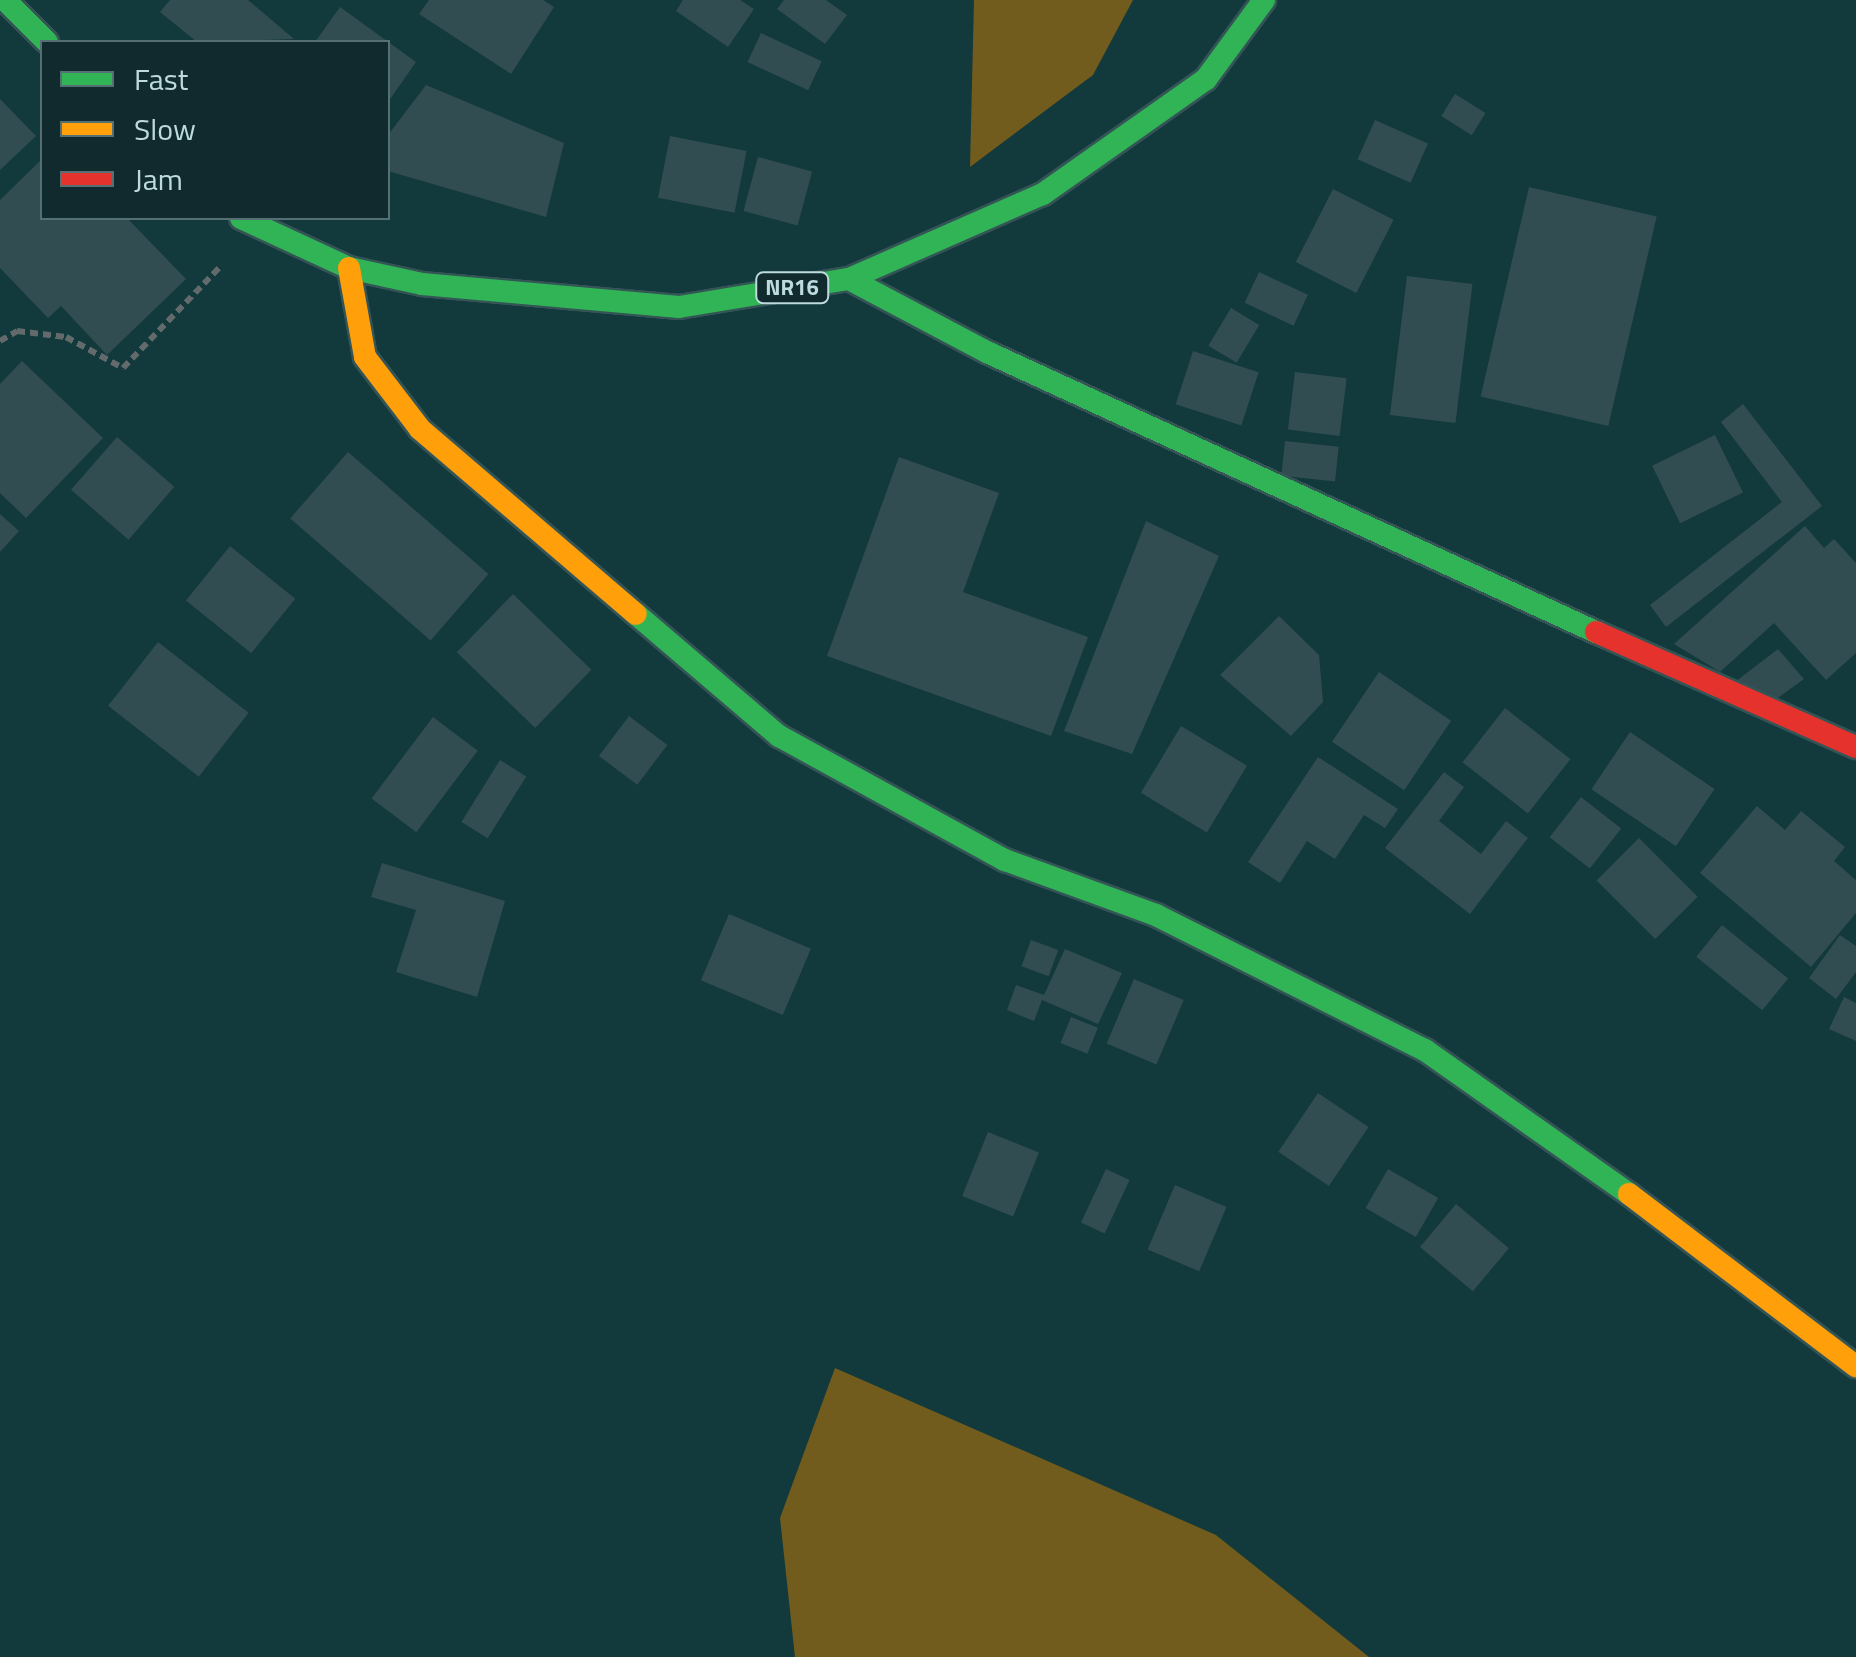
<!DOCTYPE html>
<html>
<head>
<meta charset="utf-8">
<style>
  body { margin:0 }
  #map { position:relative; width:1856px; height:1657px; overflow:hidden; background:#12393c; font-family:"Titillium Web",sans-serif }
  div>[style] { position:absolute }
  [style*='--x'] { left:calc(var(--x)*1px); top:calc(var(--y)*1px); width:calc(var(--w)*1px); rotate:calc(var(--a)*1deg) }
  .green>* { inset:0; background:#715c1e }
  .building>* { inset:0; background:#314d52; transform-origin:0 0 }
  .path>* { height:6px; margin-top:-3px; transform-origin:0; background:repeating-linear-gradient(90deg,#626a6b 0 8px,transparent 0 13px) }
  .roads { filter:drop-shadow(2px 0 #345456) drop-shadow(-2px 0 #345456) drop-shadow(0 2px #345456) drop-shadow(0 -2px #345456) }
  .fast>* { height:22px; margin:-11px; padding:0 11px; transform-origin:11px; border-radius:11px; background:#30b455 }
  .slow>* { height:22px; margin:-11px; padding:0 11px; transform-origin:11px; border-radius:11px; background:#ff9f0a }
  .jam>* { height:22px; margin:-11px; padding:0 11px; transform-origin:11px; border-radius:11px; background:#e5322d }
  span { translate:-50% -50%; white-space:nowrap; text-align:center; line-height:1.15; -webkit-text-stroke:10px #102a2d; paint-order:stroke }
  .shield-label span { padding:2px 8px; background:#102a2d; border:2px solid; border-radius:8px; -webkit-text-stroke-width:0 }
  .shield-label { font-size:22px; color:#bddade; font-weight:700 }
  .legend { position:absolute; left:40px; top:40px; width:350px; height:180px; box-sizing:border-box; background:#102a2d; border:2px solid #557074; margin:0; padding:12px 18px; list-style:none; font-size:30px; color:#bddade }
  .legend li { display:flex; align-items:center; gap:20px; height:50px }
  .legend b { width:50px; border:2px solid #557074 }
</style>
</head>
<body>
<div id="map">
  <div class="green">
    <div style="clip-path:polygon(974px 0,1133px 0,1093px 75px,970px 167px)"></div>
    <div style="clip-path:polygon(835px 1368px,1216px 1535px,1369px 1657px,795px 1657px,780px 1518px)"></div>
  </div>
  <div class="building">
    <div style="clip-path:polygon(170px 0,248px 0,294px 39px,197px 42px,160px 12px)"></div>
    <div style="clip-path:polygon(429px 0,543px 0,554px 7px,511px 74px,419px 14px)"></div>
    <div style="clip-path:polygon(683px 0,740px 0,754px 9px,728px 47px,676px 11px)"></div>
    <div style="clip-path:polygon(784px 0,826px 0,847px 15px,825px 44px,777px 9px)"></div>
    <div style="clip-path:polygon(340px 7px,416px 62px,388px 102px,388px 42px,315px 42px)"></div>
    <div style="left:761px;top:33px;width:67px;height:32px;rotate:25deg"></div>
    <div style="clip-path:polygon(426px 85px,564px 143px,546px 217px,388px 171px,388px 135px)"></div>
    <div style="left:1455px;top:94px;width:36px;height:26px;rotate:32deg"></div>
    <div style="clip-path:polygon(0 99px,36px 136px,0 170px)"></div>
    <div style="left:1375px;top:120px;width:58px;height:43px;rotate:24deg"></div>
    <div style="left:670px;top:136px;width:78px;height:63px;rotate:11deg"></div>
    <div style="left:758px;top:157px;width:56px;height:56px;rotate:15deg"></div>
    <div style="clip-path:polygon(42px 159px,42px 218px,127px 218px,186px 279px,107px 355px,61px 306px,48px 318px,0 268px,0 200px)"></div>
    <div style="left:1529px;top:187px;width:131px;height:215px;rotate:13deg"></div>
    <div style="left:1333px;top:189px;width:68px;height:82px;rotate:27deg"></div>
    <div style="left:1259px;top:272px;width:54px;height:34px;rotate:25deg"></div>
    <div style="left:1407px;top:276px;width:66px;height:140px;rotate:7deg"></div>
    <div style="left:1231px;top:308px;width:33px;height:44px;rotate:31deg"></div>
    <div style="left:1193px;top:351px;width:69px;height:56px;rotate:18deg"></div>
    <div style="clip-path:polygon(22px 361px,103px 438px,26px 518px,0 493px,0 384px)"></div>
    <div style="left:1295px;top:372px;width:52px;height:58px;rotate:7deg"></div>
    <div style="clip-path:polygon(1743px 404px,1822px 506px,1666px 627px,1650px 605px,1782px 502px,1721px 422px)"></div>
    <div style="left:1715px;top:435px;width:64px;height:70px;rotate:64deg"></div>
    <div style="left:117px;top:437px;width:76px;height:70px;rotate:41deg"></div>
    <div style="left:1285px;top:441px;width:54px;height:35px;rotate:6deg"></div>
    <div style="left:348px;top:452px;width:186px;height:88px;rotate:41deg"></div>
    <div style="clip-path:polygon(899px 457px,999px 493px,963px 592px,1088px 637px,1051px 736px,827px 656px)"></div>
    <div style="clip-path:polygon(0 514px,19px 531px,0 552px)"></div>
    <div style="clip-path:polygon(1146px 521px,1219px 556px,1132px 754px,1064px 731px)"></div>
    <div style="clip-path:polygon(1805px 526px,1824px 548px,1834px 539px,1856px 563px,1856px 653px,1826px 680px,1774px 623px,1720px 672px,1674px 644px)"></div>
    <div style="left:230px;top:546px;width:84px;height:70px;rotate:39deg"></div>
    <div style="left:513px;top:594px;width:109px;height:81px;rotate:44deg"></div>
    <div style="clip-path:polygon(1279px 616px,1319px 655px,1323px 702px,1291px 736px,1220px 675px)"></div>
    <div style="left:158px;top:642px;width:115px;height:81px;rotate:38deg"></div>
    <div style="clip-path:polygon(1778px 649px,1804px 679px,1772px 702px,1731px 685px)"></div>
    <div style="left:1379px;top:672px;width:87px;height:84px;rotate:34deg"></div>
    <div style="left:1505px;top:708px;width:83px;height:69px;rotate:38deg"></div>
    <div style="left:629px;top:716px;width:48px;height:50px;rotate:37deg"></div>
    <div style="left:433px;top:717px;width:56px;height:102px;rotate:37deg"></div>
    <div style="left:1181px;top:726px;width:77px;height:78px;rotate:31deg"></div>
    <div style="left:1630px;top:732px;width:102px;height:69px;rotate:34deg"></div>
    <div style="clip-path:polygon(1318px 757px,1398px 809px,1385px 828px,1364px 815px,1335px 859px,1307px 841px,1280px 883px,1248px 862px)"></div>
    <div style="left:500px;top:760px;width:31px;height:73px;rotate:32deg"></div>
    <div style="clip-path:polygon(1444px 772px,1464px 787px,1439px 821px,1481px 854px,1506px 821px,1528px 838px,1470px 914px,1385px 848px)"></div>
    <div style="left:1581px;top:797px;width:51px;height:51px;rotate:38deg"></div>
    <div style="clip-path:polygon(1757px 806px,1785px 830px,1801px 811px,1845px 847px,1834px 861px,1856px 880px,1856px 913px,1811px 967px,1700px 873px)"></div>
    <div style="left:1639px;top:838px;width:83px;height:60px;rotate:45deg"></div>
    <div style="clip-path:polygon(382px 863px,505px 901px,477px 997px,396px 972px,416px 910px,371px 897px)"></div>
    <div style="left:729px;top:914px;width:89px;height:72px;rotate:23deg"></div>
    <div style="left:1722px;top:925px;width:85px;height:41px;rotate:39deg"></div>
    <div style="clip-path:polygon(1840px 935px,1856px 946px,1856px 972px,1836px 999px,1809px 978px)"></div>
    <div style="left:1031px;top:940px;width:29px;height:28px;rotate:20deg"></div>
    <div style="clip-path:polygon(1065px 949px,1122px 973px,1098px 1024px,1042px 1000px,1034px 1021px,1007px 1010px,1016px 985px,1044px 995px)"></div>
    <div style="left:1134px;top:979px;width:54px;height:70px;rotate:23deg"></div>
    <div style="clip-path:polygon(1844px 997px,1856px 1003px,1856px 1041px,1829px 1029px)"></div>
    <div style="left:1071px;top:1017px;width:29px;height:28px;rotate:22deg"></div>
    <div style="left:1318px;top:1093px;width:61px;height:71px;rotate:34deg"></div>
    <div style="left:988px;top:1132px;width:55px;height:69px;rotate:22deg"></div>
    <div style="left:1106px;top:1169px;width:26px;height:59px;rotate:25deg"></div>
    <div style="left:1388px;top:1169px;width:58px;height:45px;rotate:30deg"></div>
    <div style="left:1175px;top:1185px;width:56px;height:70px;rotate:23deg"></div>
    <div style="left:1456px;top:1204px;width:69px;height:56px;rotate:40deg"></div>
  </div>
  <div class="path">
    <div style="--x:0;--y:341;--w:20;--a:-30"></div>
    <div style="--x:17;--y:331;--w:49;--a:7"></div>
    <div style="--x:66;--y:337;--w:65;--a:28.5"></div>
    <div style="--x:123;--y:368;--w:140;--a:-46.2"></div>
  </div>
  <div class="roads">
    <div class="fast">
      <div style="--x:5;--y:0;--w:59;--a:45"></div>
      <div style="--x:241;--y:218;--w:119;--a:24.8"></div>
      <div style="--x:349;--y:268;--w:75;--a:12.4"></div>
      <div style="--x:422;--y:284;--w:258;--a:5.1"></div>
      <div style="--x:679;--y:307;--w:172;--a:-9.4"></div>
      <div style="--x:849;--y:279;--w:212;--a:-23.7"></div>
      <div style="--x:1043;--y:194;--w:199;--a:-35.2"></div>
      <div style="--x:1206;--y:79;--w:98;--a:-53.7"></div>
      <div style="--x:849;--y:279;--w:158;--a:27.9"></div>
      <div style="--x:989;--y:353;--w:668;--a:24.69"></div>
      <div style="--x:636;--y:614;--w:188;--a:40.5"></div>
      <div style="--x:779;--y:736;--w:258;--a:28.8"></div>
      <div style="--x:1005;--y:860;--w:161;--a:20"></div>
      <div style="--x:1156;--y:915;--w:301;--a:26.7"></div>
      <div style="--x:1425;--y:1050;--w:250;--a:35.2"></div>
    </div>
    <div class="slow">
      <div style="--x:349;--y:268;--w:90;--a:79.8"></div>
      <div style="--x:365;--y:357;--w:91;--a:52.6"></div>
      <div style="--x:420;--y:429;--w:284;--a:40.6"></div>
      <div style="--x:1629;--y:1194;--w:285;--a:37.2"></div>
    </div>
    <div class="jam">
      <div style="--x:1596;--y:632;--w:284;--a:23.9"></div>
    </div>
  </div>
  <div class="shield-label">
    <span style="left:792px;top:288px">NR16</span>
  </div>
  <ul class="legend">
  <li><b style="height:12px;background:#30b455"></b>Fast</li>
  <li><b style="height:12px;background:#ff9f0a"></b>Slow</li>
  <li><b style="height:12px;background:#e5322d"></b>Jam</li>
  </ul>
</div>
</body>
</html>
